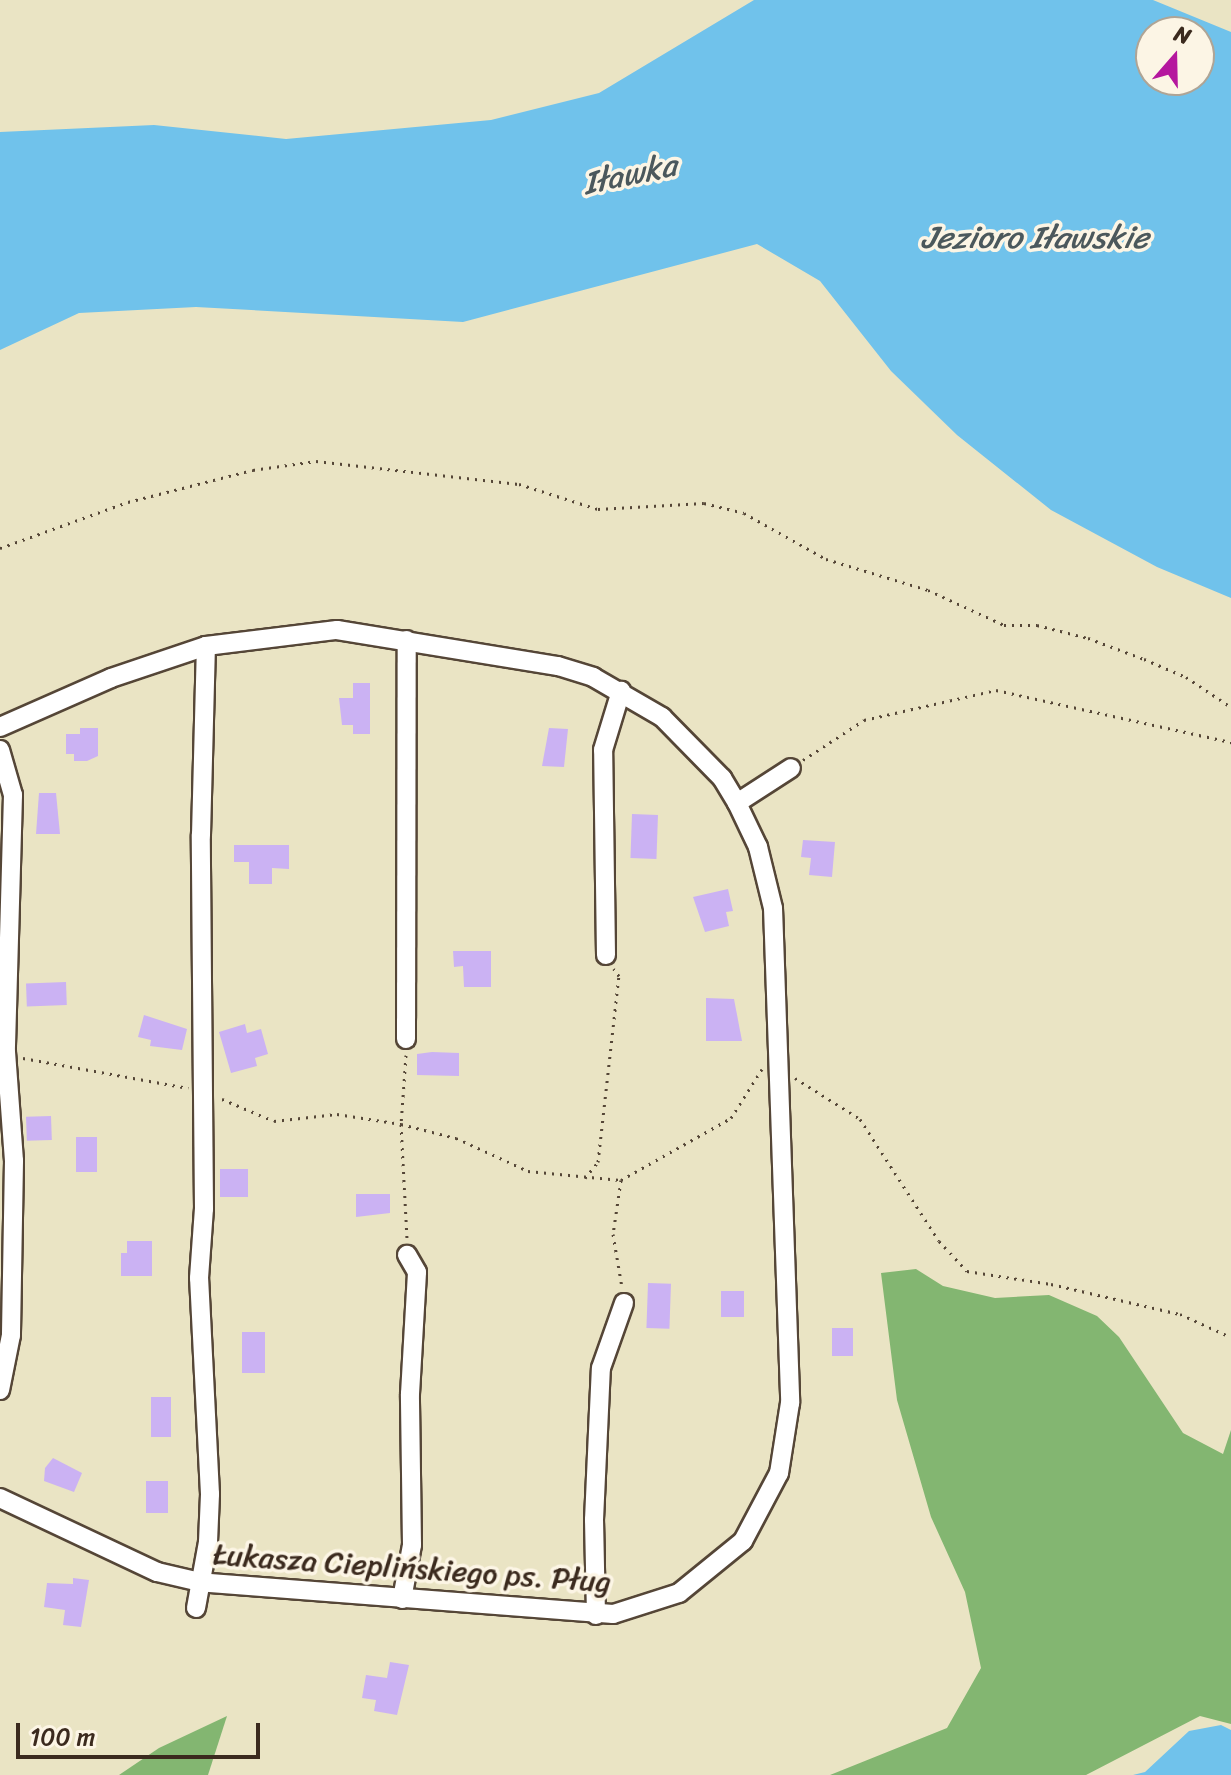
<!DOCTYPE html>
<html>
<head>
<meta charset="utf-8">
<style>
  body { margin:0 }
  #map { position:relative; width:1231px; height:1775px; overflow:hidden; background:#eae4c4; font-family:Sriracha,sans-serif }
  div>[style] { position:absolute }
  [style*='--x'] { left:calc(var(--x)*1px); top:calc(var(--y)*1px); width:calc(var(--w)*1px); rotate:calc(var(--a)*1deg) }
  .forest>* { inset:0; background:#83b671 }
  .water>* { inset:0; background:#70c2eb }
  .building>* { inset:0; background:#cbb2f3; transform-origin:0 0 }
  .path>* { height:3px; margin-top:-1.5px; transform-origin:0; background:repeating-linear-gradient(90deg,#554637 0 2px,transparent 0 8px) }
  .roads { filter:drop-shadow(2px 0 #554637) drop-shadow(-2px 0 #554637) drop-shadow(0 2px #554637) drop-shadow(0 -2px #554637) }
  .minor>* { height:18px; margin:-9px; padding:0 9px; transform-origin:9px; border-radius:9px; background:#fff }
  span { translate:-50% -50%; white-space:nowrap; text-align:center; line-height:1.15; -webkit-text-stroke:7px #fcf5e5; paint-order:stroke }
  .street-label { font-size:30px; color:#3b2a1e }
  .water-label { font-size:32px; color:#4b585c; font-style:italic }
  .north { position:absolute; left:1135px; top:16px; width:80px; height:80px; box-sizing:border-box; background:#fcf5e5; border:2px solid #afa495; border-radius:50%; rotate:20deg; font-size:22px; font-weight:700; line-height:32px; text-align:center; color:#3b2a1e }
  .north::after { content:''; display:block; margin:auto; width:28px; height:36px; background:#b5179e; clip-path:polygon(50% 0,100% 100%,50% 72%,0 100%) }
  .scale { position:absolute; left:16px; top:1723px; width:244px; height:36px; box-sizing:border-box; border:4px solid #3b2a1e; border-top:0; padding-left:10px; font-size:24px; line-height:28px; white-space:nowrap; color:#3b2a1e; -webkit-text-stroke:6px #fcf5e5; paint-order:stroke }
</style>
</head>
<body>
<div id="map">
  <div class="forest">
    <div style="clip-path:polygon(916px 1269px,943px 1286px,995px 1298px,1049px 1295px,1097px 1316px,1119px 1337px,1183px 1433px,1223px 1454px,1231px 1430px,1231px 1724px,1200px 1716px,1086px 1775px,830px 1775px,947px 1728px,981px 1668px,965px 1592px,931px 1517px,897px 1400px,881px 1273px)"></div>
    <div style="clip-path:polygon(227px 1716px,208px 1775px,119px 1775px,159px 1748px)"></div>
  </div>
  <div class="water">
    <div style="clip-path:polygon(evenodd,754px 0,1153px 0,1231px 32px,1231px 598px,1157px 567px,1051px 510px,957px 435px,891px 371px,820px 281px,757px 244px,463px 322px,196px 307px,79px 313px,0 350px,0 132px,154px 125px,286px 139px,491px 120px,599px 93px,754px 0,1199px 32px,1199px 80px,1151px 80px,1151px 32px,1199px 32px)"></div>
    <div style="clip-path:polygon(1221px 1725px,1231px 1730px,1231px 1775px,1133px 1775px,1145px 1772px,1189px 1731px)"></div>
  </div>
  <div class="building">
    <div style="clip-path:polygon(353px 683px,370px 683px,370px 734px,353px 734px,353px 725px,342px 725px,339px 698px,353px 698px)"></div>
    <div style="clip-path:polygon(80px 728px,98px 728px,98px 756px,87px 761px,74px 761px,74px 754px,66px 754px,66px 734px,80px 734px)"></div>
    <div style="clip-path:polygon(549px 728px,568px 729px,564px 767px,542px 766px)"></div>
    <div style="clip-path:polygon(39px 793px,56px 793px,60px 834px,36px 834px)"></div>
    <div style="left:632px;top:814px;width:26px;height:44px;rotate:2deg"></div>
    <div style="clip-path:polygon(803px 840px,835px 842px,832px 877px,809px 875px,811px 858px,801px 857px)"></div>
    <div style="clip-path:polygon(234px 845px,289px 845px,289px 869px,272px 868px,272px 884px,249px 884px,249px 862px,234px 862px)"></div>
    <div style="clip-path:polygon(728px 889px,733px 911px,726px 912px,729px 926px,705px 932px,693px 897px)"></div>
    <div style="clip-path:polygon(453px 951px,491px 951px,491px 987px,464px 987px,463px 966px,454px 967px)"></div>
    <div style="left:66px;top:982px;width:23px;height:40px;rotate:88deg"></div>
    <div style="clip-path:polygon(706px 998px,734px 999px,742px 1041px,706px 1041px)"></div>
    <div style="clip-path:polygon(144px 1015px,187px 1029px,182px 1050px,150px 1046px,151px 1040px,138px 1037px)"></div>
    <div style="clip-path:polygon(245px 1024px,247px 1033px,261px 1029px,268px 1054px,255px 1058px,257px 1066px,231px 1073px,219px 1032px)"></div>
    <div style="clip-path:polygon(432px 1052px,459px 1053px,459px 1076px,417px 1075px,417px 1054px)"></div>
    <div style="left:51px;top:1116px;width:24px;height:25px;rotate:88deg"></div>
    <div style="left:76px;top:1137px;width:21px;height:35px"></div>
    <div style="left:220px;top:1169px;width:28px;height:28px"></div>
    <div style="clip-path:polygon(356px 1194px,390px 1194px,390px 1213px,356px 1217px)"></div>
    <div style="clip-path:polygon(127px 1241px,152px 1241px,152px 1276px,121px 1276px,121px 1253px,127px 1253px)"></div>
    <div style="left:648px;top:1283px;width:23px;height:45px;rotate:2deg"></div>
    <div style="left:721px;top:1291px;width:23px;height:26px"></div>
    <div style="left:832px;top:1328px;width:21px;height:28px"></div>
    <div style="left:242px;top:1332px;width:23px;height:41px"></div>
    <div style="left:151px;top:1397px;width:20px;height:40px"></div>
    <div style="clip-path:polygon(53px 1458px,82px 1473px,74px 1492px,44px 1481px,45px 1468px)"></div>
    <div style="left:146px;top:1481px;width:22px;height:32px"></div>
    <div style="clip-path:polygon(73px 1578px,89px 1580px,81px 1627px,63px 1625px,65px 1610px,44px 1607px,47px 1583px,73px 1584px)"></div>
    <div style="clip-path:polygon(390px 1662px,409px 1665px,397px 1715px,374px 1711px,376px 1700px,362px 1698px,366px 1675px,387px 1678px)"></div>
  </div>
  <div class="path">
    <div style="--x:0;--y:548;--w:136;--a:-19.8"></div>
    <div style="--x:128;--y:502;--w:129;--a:-14.4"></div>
    <div style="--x:253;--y:470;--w:64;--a:-8.1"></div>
    <div style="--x:316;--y:461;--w:204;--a:6.5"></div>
    <div style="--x:519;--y:484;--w:83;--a:17.6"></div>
    <div style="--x:598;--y:509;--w:106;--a:-3.2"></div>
    <div style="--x:704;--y:503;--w:41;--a:14"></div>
    <div style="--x:744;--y:513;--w:94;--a:29.3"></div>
    <div style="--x:826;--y:559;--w:107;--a:16.9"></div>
    <div style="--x:928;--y:590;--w:84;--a:24.7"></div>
    <div style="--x:1004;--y:625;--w:33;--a:0"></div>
    <div style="--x:1037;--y:625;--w:53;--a:14.3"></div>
    <div style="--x:1088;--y:638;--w:60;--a:20.6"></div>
    <div style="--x:1144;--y:659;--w:46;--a:23.2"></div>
    <div style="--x:1186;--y:677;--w:54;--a:33.7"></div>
    <div style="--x:803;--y:760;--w:73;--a:-33.3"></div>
    <div style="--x:864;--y:720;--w:135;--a:-12.8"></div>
    <div style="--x:996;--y:690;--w:241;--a:12.5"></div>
    <div style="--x:406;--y:1055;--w:69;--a:94.1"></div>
    <div style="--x:401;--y:1124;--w:115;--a:87"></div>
    <div style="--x:23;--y:1058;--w:168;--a:10.3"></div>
    <div style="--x:795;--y:1078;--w:77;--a:32.2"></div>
    <div style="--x:860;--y:1119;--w:145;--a:57.1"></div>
    <div style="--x:939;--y:1241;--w:41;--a:47"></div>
    <div style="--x:967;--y:1271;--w:85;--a:8.8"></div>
    <div style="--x:1051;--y:1284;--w:132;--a:13.1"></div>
    <div style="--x:1180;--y:1314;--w:56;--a:24.3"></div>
    <div style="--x:222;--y:1099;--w:56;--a:22.9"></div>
    <div style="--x:274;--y:1121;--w:63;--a:-6.3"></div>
    <div style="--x:337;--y:1114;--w:65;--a:8.9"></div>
    <div style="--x:401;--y:1124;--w:57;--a:14.3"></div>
    <div style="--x:456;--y:1138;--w:79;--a:24.6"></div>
    <div style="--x:528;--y:1171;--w:93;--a:5.5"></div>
    <div style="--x:621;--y:1180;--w:126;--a:-29.4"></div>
    <div style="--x:731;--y:1118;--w:58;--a:-57.7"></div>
    <div style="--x:585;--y:1178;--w:21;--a:-51"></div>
    <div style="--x:598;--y:1162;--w:187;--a:-83.6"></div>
    <div style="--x:619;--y:976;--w:9;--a:-126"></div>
    <div style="--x:621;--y:1180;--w:55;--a:98.4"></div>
    <div style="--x:613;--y:1234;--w:54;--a:80.4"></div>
  </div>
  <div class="roads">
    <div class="minor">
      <div style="--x:0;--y:727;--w:121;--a:-23.8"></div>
      <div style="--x:111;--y:678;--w:100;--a:-18.6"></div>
      <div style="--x:206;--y:646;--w:132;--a:-7"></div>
      <div style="--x:337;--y:630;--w:224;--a:9.3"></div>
      <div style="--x:558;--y:666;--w:37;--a:17"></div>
      <div style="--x:593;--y:677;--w:80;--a:30.1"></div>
      <div style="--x:662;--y:717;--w:86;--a:45.5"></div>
      <div style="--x:722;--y:778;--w:29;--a:59"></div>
      <div style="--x:737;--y:803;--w:49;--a:64.5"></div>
      <div style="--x:758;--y:847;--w:63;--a:76.2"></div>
      <div style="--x:773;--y:908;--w:495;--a:88"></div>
      <div style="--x:790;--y:1403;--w:71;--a:98.9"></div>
      <div style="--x:779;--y:1473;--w:77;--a:117.9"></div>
      <div style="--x:743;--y:1541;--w:82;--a:140.9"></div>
      <div style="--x:679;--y:1593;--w:69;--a:162.3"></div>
      <div style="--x:613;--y:1614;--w:414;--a:-175.6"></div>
      <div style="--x:200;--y:1582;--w:44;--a:-166.9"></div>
      <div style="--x:157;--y:1572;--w:174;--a:-154.8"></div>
      <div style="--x:0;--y:750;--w:47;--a:73.9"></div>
      <div style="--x:13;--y:795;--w:257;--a:91.6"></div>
      <div style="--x:6;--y:1052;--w:109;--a:85.8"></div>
      <div style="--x:14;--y:1161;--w:174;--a:91"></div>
      <div style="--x:11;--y:1335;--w:56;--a:101.3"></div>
      <div style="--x:737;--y:803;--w:64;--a:-32.9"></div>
      <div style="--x:606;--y:955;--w:205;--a:-90.8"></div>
      <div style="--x:603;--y:750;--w:62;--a:-73"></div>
      <div style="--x:406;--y:1039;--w:399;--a:-89.9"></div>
      <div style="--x:402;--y:1599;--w:55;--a:-79.5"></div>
      <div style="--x:412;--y:1545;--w:151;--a:-90.8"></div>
      <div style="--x:410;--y:1394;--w:122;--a:-86.7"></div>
      <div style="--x:417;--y:1272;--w:20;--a:-120"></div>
      <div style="--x:196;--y:1608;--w:67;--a:-79.7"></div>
      <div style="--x:208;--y:1542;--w:48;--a:-87.6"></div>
      <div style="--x:210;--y:1494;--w:216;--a:-92.9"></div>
      <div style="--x:199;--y:1278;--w:69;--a:-85.9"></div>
      <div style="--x:204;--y:1209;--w:374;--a:-90.5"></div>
      <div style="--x:201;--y:835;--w:189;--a:-88.5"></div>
      <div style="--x:596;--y:1615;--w:95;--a:-91.2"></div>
      <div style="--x:594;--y:1520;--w:152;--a:-87.4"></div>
      <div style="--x:601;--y:1368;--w:69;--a:-70.5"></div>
    </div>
  </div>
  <div class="street-label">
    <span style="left:412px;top:1568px;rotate:4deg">Łukasza Cieplińskiego ps. Pług</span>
  </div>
  <div class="water-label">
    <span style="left:630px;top:175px;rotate:-12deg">Iławka</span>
    <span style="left:1035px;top:238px">Jezioro Iławskie</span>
  </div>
  <div class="north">N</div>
  <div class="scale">100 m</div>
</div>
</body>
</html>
